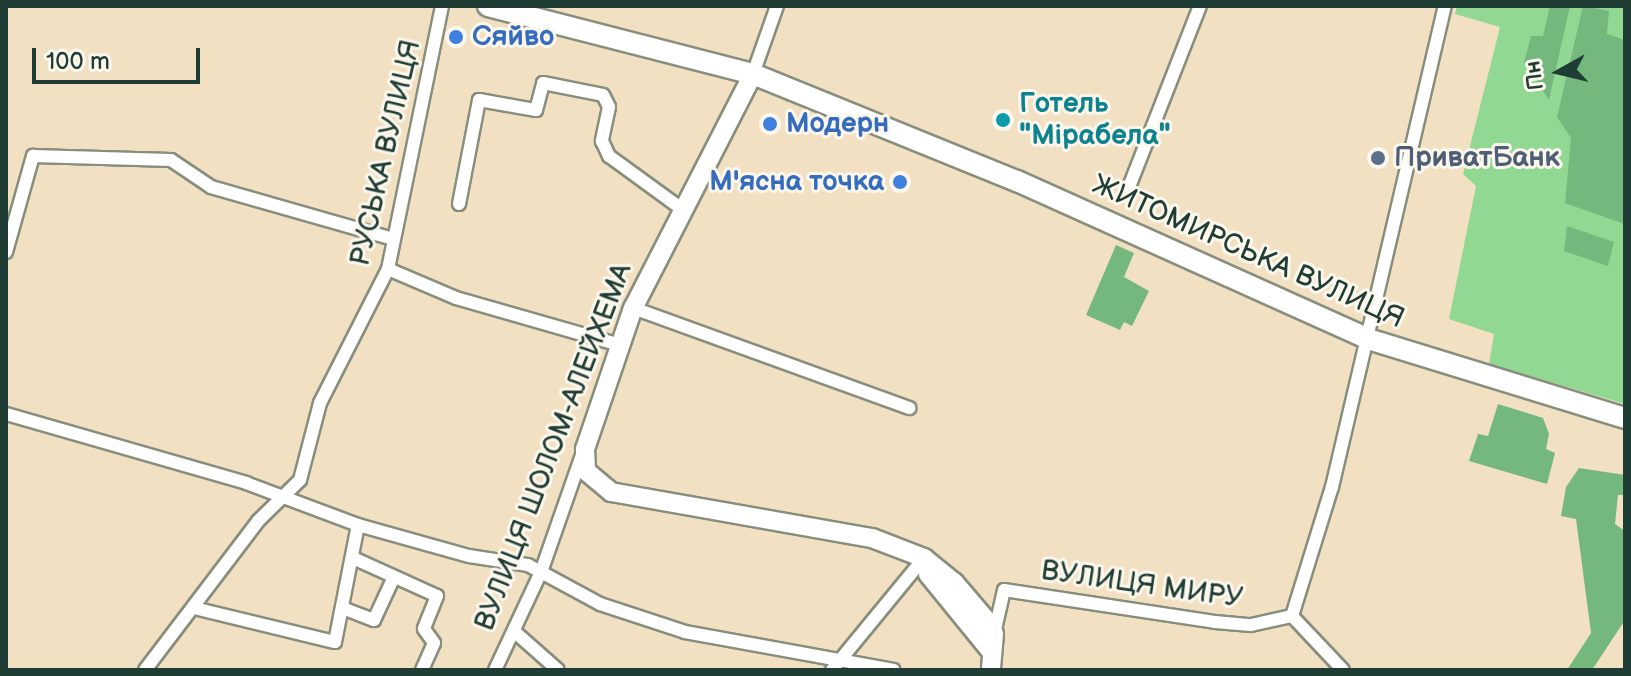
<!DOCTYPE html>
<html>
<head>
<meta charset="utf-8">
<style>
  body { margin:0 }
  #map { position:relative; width:1631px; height:676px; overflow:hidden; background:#f2e0c3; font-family:"Balsamiq Sans",sans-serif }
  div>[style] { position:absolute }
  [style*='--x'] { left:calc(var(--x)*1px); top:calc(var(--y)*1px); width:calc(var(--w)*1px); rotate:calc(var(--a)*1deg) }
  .green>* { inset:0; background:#91d893 }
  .forest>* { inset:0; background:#74b87d }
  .roads { filter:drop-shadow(2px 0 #888e7c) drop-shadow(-2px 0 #888e7c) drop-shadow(0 2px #888e7c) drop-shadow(0 -2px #888e7c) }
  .street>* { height:12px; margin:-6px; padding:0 6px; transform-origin:6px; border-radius:6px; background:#fff }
  .secondary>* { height:18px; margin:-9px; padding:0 9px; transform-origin:9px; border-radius:9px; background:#fff }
  .primary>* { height:20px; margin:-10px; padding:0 10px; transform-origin:10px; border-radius:10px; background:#fff }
  .dots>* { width:22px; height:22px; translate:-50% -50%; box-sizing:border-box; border:4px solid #fbf7ec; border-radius:50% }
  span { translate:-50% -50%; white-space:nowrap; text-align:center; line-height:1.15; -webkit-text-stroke:6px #fbf7ec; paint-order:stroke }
  .shop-label { font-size:28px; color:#366cbe; font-weight:700 }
  .left { translate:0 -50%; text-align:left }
  .right { translate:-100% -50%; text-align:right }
  .culture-label { font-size:28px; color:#0d838f; font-weight:700 }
  .street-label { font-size:28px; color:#1f3d34 }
  .service-label { font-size:28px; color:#4e5e75; font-weight:700 }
  .frame { position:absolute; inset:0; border:8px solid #1f3d34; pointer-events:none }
  .north { position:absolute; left:1519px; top:32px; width:80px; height:80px; -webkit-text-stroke:6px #fbf7ec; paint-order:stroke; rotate:262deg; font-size:22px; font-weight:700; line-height:32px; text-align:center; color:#1f3d34 }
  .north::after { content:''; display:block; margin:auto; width:28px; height:36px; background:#1f3d34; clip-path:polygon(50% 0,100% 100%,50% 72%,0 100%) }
  .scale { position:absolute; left:32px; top:48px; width:168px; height:36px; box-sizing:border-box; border:4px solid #1f3d34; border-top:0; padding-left:10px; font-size:24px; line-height:28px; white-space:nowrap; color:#1f3d34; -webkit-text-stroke:6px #fbf7ec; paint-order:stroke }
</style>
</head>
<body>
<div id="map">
  <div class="green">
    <div style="clip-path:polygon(1457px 6px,1625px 6px,1625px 404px,1489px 364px,1494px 334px,1449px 319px,1476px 186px,1463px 174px,1500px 27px,1455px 14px)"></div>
  </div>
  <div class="forest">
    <div style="clip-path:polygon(1550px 6px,1570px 6px,1549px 100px,1524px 63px,1531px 36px,1543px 36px)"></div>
    <div style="clip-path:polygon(1583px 6px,1609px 11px,1607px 34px,1625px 40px,1624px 224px,1565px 203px,1571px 138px,1557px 117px)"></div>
    <div style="clip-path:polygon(1567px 226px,1614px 242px,1608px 266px,1564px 251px)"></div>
    <div style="clip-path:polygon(1116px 245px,1134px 253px,1124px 277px,1149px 291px,1132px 326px,1124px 322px,1120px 330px,1086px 315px)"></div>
    <div style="clip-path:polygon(1498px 404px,1543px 418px,1549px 434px,1546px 449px,1555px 453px,1547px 484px,1469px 461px,1478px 434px,1488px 436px)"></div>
    <div style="clip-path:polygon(1579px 468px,1625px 475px,1625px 495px,1618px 495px,1615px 524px,1625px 531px,1625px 620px,1592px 670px,1567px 670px,1591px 633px,1576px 519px,1561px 516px,1566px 487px)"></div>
  </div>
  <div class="roads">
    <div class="street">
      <div style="--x:753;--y:74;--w:72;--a:-70.6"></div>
      <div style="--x:1129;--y:187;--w:194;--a:-68.6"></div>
      <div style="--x:459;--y:204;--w:106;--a:-79.1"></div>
      <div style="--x:479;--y:100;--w:58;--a:10"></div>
      <div style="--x:536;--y:110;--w:28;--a:-75"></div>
      <div style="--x:543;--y:83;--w:61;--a:11.3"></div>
      <div style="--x:603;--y:95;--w:13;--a:63"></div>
      <div style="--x:609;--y:107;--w:35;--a:102"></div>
      <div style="--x:602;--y:141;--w:17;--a:65"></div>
      <div style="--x:609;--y:156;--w:92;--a:36.1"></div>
      <div style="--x:6;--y:252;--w:100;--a:-74.3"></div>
      <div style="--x:33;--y:156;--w:138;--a:1.7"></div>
      <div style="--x:171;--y:160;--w:48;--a:34"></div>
      <div style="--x:211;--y:187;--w:189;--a:15.9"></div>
      <div style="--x:388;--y:269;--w:74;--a:23.1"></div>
      <div style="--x:456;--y:298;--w:171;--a:16"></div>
      <div style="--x:633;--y:308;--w:294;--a:19.9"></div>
      <div style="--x:6;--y:414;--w:250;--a:16"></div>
      <div style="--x:246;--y:483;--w:120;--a:20.6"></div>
      <div style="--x:358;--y:525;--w:115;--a:15.6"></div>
      <div style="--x:469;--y:556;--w:60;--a:8.7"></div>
      <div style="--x:528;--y:565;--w:82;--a:28.4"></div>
      <div style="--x:600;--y:604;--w:89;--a:18.2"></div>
      <div style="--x:685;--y:632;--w:212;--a:10.3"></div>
      <div style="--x:353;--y:558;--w:92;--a:24.3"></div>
      <div style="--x:437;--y:596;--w:35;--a:112"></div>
      <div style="--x:424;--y:629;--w:17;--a:54"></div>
      <div style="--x:434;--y:643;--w:30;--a:114"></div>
      <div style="--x:194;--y:608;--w:145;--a:13.6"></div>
      <div style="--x:335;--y:642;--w:119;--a:-78.9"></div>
      <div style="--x:345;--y:609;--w:31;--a:21"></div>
      <div style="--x:374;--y:620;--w:47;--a:-65.1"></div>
      <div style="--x:1292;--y:616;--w:135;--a:-72.8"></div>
      <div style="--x:1332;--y:487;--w:494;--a:-76.8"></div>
      <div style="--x:1292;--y:616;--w:74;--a:46.6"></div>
      <div style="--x:515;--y:632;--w:57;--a:41.5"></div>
      <div style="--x:994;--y:634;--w:45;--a:-77.2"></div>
      <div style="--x:1004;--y:590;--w:213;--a:8.6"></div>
      <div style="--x:1215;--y:622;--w:36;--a:5"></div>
      <div style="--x:1251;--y:625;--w:42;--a:-12.4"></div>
      <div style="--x:145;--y:670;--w:187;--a:-52.8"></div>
      <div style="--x:258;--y:521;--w:59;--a:-44.3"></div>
      <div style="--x:300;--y:480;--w:80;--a:-75.4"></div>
      <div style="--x:320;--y:403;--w:150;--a:-63.1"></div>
      <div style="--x:388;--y:269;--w:268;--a:-78.4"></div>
      <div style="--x:495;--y:670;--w:108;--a:-64.9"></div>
      <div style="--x:541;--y:572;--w:124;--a:-70.7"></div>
      <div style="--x:832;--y:670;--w:137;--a:-50.6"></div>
    </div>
    <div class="secondary">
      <div style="--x:753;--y:74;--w:263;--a:117.1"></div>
      <div style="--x:633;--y:308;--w:149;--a:108.8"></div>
      <div style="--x:585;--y:449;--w:22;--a:87"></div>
      <div style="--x:586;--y:471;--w:33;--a:40"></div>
      <div style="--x:611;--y:492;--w:265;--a:10"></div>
      <div style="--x:872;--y:538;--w:56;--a:21"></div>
      <div style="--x:924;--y:558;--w:38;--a:39"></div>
      <div style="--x:954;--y:582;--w:52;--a:49.6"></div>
      <div style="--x:988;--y:622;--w:13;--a:63"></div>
      <div style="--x:994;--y:634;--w:36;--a:95"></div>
      <div style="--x:928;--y:574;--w:98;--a:50.8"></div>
    </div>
    <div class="primary">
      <div style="--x:488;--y:6;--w:274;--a:14.4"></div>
      <div style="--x:753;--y:74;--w:285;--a:22.1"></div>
      <div style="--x:1017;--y:181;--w:385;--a:24.2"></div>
      <div style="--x:1368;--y:339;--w:269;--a:17.1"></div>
    </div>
  </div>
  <div class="dots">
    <div style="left:456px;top:37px;background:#3f7fe0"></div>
    <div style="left:1003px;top:120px;background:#0f9aa8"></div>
    <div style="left:770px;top:124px;background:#3f7fe0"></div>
    <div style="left:1378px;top:158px;background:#5c6f8a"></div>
    <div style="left:900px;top:182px;background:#3f7fe0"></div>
  </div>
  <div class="shop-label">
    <span class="left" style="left:472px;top:37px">Сяйво</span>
    <span class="left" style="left:786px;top:124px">Модерн</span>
    <span class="right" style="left:884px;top:182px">М'ясна точка</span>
  </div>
  <div class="culture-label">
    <span class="left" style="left:1019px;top:120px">Готель<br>"Мірабела"</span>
  </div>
  <div class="street-label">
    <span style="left:386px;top:153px;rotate:-77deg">РУСЬКА ВУЛИЦЯ</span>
    <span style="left:1248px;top:252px;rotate:24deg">ЖИТОМИРСЬКА ВУЛИЦЯ</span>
    <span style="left:554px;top:447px;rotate:-69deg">ВУЛИЦЯ ШОЛОМ-АЛЕЙХЕМА</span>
    <span style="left:1142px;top:585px;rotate:8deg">ВУЛИЦЯ МИРУ</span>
  </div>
  <div class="service-label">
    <span class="left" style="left:1394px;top:158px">ПриватБанк</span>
  </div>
  <div class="frame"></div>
  <div class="north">Пн</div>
  <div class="scale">100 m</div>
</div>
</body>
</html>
